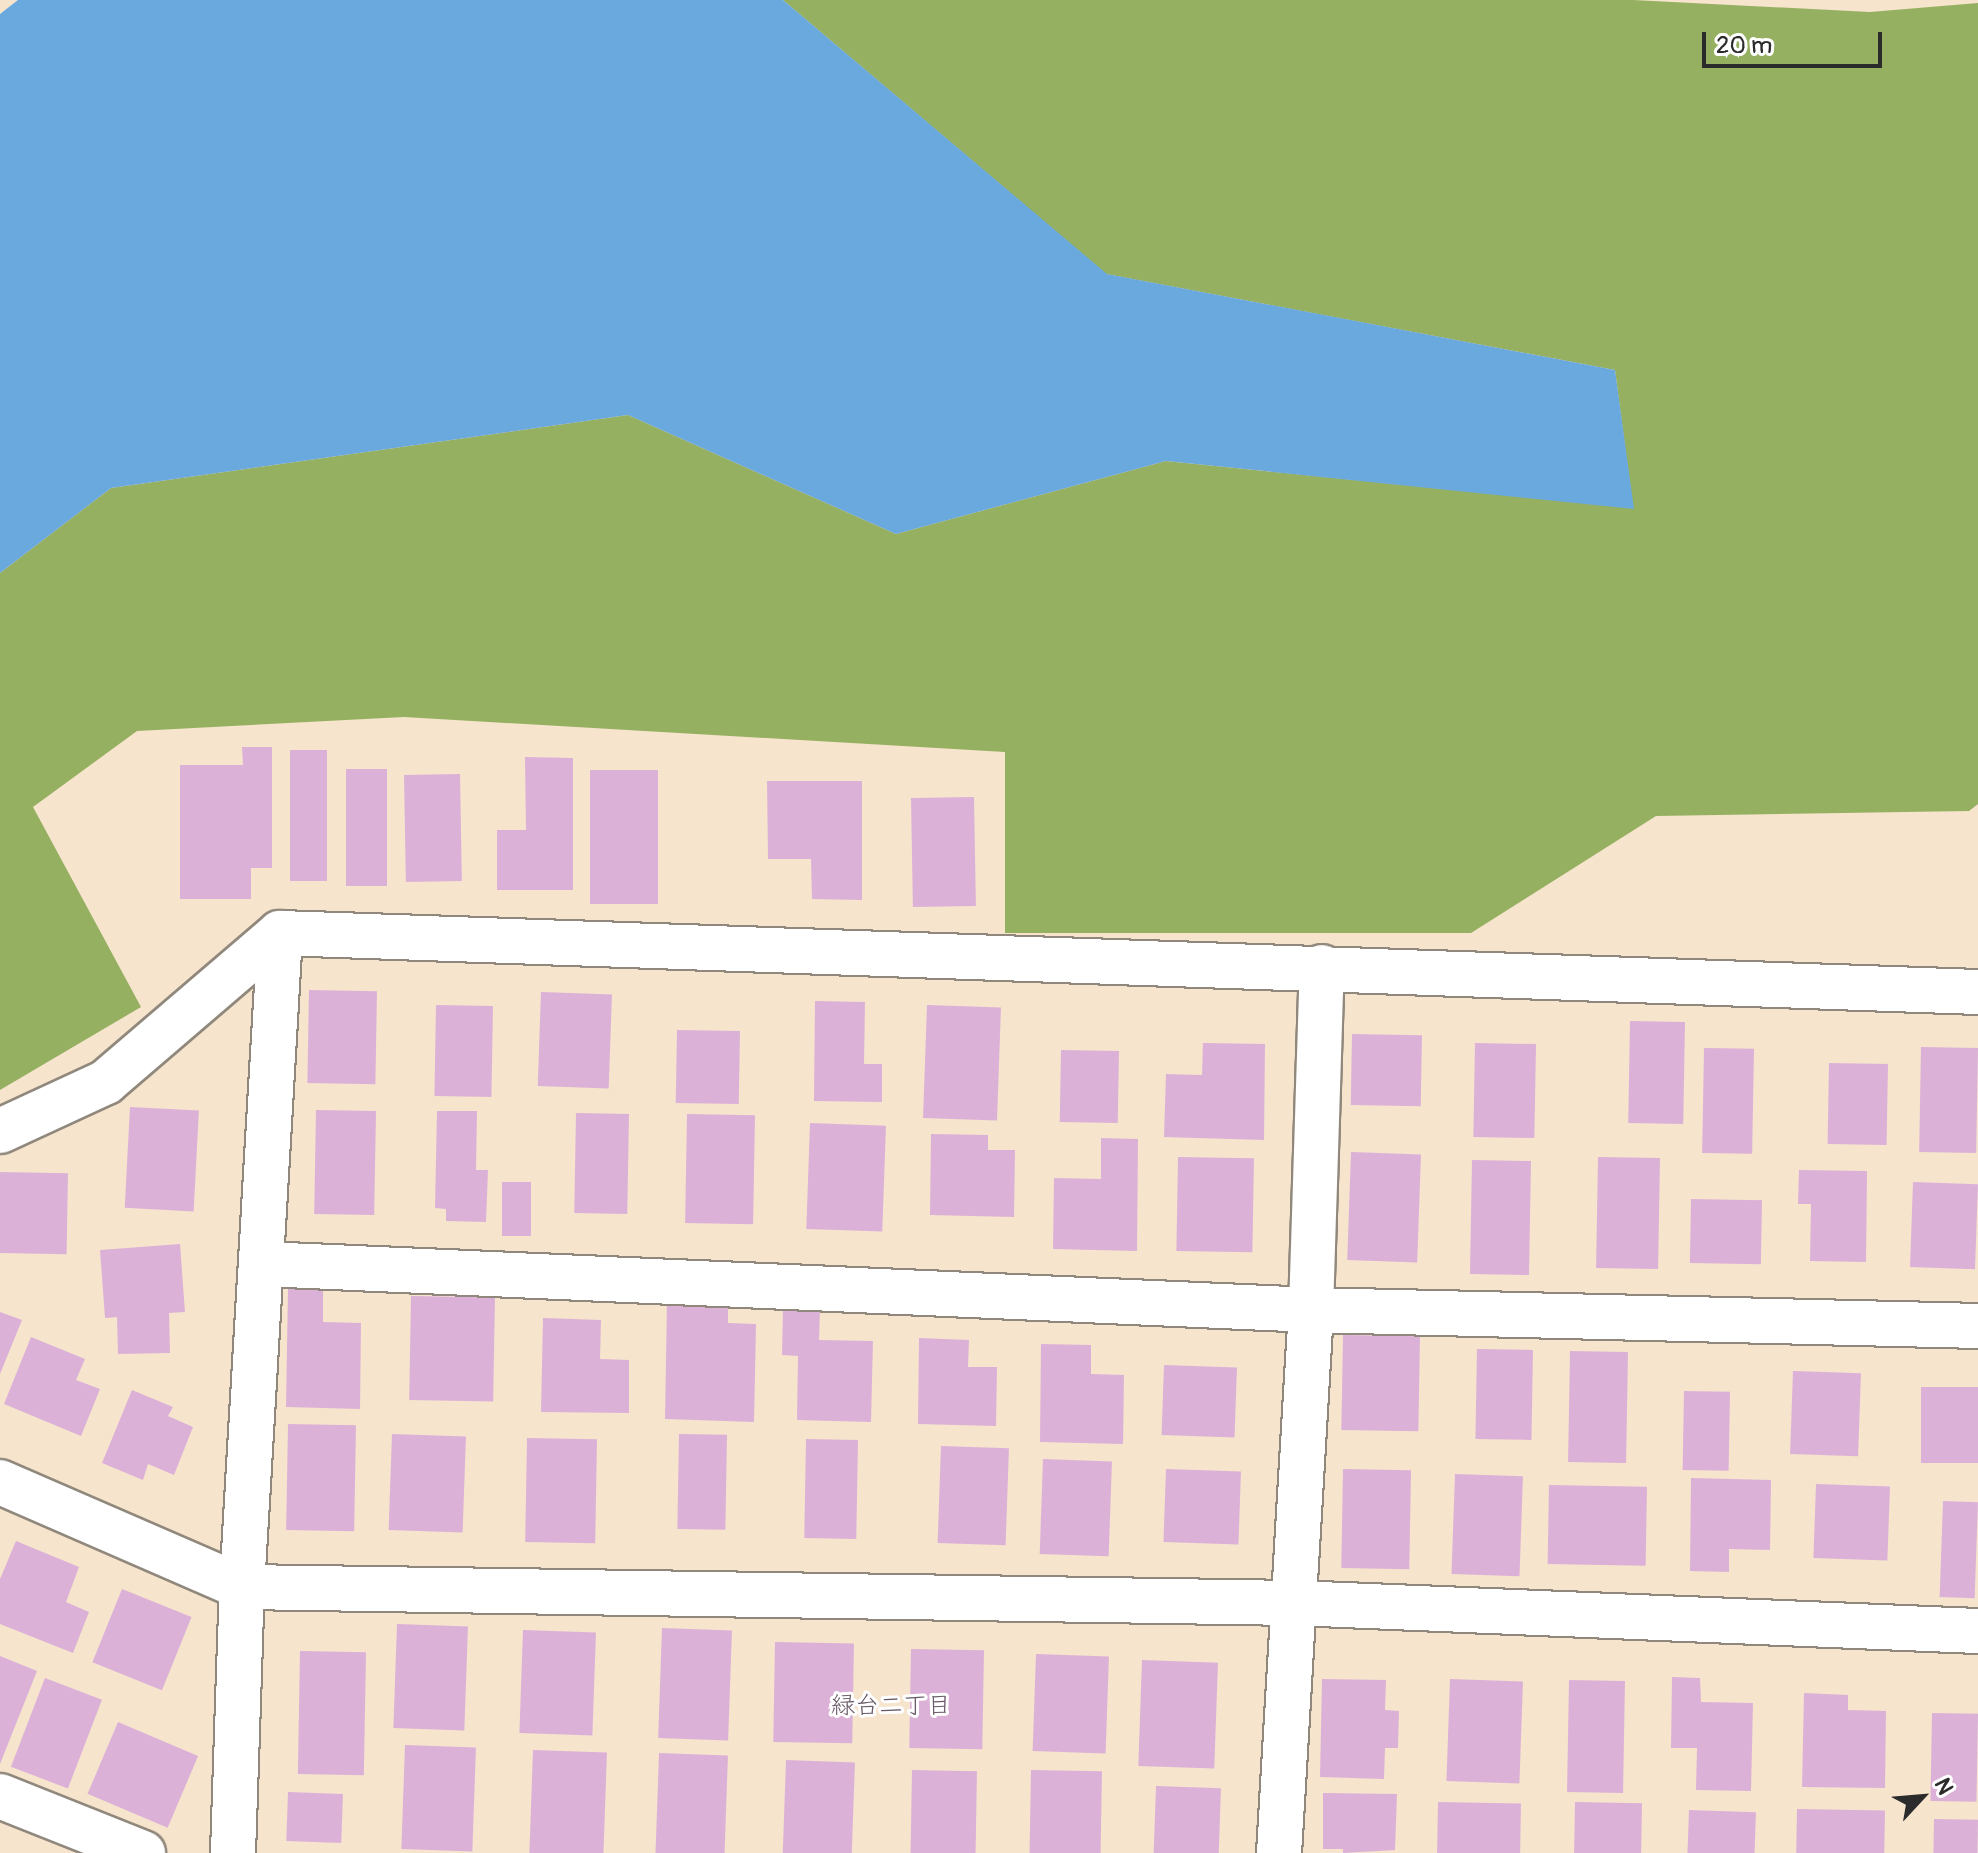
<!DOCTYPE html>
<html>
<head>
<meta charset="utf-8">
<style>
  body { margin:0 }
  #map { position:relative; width:1978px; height:1853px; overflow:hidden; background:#f6e4cd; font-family:Pangolin,"Klee One",sans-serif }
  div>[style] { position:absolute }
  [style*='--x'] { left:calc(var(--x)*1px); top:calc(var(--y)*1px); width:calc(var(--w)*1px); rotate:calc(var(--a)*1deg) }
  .forest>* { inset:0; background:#96b061 }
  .water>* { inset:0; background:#6aa9dd }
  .building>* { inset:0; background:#dcb1d8; transform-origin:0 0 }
  .roads { filter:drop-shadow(2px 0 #90887c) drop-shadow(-2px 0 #90887c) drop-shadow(0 2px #90887c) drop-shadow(0 -2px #90887c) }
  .minor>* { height:44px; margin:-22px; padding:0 22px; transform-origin:22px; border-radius:22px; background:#fff }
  span { translate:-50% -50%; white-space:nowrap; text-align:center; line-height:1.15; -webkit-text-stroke:6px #fff; paint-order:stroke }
  .neighbourhood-label { font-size:24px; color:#695a68 }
  .north { position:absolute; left:1882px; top:1757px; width:80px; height:80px; -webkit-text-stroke:6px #fff; paint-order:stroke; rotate:64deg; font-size:22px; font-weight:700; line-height:32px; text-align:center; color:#2b2b2b }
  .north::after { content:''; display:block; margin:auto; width:28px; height:36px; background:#2b2b2b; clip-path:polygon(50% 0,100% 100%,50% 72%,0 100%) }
  .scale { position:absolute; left:1702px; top:32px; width:180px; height:36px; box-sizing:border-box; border:4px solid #2b2b2b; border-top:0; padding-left:10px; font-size:24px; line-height:28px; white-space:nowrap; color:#2b2b2b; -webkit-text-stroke:6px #fff; paint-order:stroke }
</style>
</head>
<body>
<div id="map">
  <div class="forest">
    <div style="clip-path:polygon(783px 0,1633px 0,1870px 12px,1978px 3px,1978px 804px,1969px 811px,1656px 816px,1471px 933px,1005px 933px,1005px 752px,404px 717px,137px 731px,33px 807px,141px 1007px,0 1090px,0 573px,111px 488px,628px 415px,896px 534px,1166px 461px,1633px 508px,1615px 370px,1106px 274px)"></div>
  </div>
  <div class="water">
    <div style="clip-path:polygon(18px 0,783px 0,1107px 274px,1615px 370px,1634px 509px,1166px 461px,896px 534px,628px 415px,111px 488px,0 573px,0 14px)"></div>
  </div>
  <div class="building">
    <div style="clip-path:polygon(242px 747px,272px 747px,272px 868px,251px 868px,251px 899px,180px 899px,180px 765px,243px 765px)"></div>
    <div style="left:290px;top:750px;width:37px;height:131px"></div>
    <div style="clip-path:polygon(525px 757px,573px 758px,573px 890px,497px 890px,497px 830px,526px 830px)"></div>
    <div style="left:387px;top:769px;width:117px;height:41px;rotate:90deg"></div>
    <div style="left:590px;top:770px;width:68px;height:134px"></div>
    <div style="left:460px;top:774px;width:107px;height:56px;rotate:89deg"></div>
    <div style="clip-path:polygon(767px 781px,862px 781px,862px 900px,812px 899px,811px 859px,768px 859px)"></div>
    <div style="left:974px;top:797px;width:109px;height:63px;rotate:89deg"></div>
    <div style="left:309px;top:990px;width:68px;height:93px;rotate:1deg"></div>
    <div style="left:541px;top:992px;width:71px;height:94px;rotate:2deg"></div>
    <div style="clip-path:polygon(815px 1001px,865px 1002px,864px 1064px,882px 1064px,882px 1102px,814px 1101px)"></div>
    <div style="left:436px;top:1005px;width:57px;height:91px;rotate:1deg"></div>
    <div style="left:927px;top:1005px;width:74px;height:113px;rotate:2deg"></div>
    <div style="left:1630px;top:1021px;width:55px;height:102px;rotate:1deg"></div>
    <div style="left:677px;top:1030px;width:63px;height:73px;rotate:1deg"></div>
    <div style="left:1352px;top:1034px;width:70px;height:71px;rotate:1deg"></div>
    <div style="clip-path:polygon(1203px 1043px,1265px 1044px,1264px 1140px,1164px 1137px,1166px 1074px,1202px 1075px)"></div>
    <div style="left:1475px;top:1043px;width:61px;height:94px;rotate:1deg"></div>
    <div style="left:1921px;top:1047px;width:57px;height:105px;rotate:1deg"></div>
    <div style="left:1704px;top:1048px;width:50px;height:105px;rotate:1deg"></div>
    <div style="left:1061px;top:1050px;width:58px;height:72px;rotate:1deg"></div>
    <div style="left:1829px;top:1063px;width:59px;height:81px;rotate:1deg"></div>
    <div style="left:130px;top:1107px;width:69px;height:101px;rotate:3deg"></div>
    <div style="left:316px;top:1110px;width:60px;height:104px;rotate:1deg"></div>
    <div style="clip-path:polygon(437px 1111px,477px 1111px,476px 1170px,488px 1170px,486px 1222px,446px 1221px,446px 1209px,435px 1208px)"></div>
    <div style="left:576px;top:1113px;width:53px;height:100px;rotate:1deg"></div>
    <div style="left:687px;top:1114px;width:68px;height:109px;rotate:1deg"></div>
    <div style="left:810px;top:1123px;width:76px;height:106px;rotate:2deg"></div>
    <div style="clip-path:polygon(931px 1134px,988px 1135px,988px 1150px,1015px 1150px,1014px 1217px,930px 1215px)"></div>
    <div style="clip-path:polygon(1101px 1138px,1138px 1139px,1137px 1251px,1053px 1249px,1054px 1178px,1101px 1179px)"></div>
    <div style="left:1351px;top:1152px;width:70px;height:108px;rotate:2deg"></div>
    <div style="left:1178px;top:1157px;width:76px;height:94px;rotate:1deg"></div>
    <div style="left:1598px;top:1157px;width:62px;height:111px;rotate:1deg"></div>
    <div style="left:1472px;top:1160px;width:59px;height:114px;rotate:1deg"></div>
    <div style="clip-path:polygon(1799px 1170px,1867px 1171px,1866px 1262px,1810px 1261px,1811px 1204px,1798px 1204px)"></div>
    <div style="left:0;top:1172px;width:68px;height:81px;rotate:1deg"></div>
    <div style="left:502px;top:1182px;width:29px;height:54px"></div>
    <div style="left:1913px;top:1182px;width:65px;height:85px;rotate:2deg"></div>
    <div style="left:1691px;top:1199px;width:71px;height:64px;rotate:1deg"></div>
    <div style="clip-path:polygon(180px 1244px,185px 1312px,169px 1313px,170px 1353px,118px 1354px,117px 1317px,105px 1318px,100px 1250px)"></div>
    <div style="clip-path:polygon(288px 1288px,323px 1288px,323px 1322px,361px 1323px,360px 1409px,286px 1407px)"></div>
    <div style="left:411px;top:1296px;width:84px;height:104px;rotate:1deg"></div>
    <div style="clip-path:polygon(667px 1300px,728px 1301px,728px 1323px,756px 1324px,754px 1422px,665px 1419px)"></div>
    <div style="clip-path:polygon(783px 1307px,820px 1308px,819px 1340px,873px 1341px,871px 1422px,797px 1420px,798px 1356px,782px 1355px)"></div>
    <div style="clip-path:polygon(0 1312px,22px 1320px,0 1374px)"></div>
    <div style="clip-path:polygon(543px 1318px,601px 1320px,600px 1359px,629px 1360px,629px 1413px,541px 1412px)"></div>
    <div style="left:1343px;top:1335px;width:77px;height:95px;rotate:1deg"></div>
    <div style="clip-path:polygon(31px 1337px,85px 1359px,76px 1380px,100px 1389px,81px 1436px,4px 1404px)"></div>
    <div style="clip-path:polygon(919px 1338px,969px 1340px,968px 1367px,997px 1367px,996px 1426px,918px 1424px)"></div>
    <div style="clip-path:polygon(1041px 1344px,1091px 1345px,1091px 1374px,1124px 1375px,1123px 1444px,1040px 1442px)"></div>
    <div style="left:1477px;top:1349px;width:56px;height:90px;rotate:1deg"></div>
    <div style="left:1570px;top:1351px;width:58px;height:111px;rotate:1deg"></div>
    <div style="left:1164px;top:1365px;width:73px;height:70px;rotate:2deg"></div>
    <div style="left:1793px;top:1371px;width:68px;height:83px;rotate:2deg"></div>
    <div style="left:1921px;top:1387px;width:57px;height:76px"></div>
    <div style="clip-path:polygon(132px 1390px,173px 1407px,168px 1416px,193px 1427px,174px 1475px,148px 1464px,143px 1480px,102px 1463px)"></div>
    <div style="left:1684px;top:1391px;width:46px;height:79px;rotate:1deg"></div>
    <div style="left:288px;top:1424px;width:68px;height:106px;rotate:1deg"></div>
    <div style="left:392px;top:1434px;width:74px;height:96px;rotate:2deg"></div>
    <div style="left:679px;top:1434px;width:48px;height:95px;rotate:1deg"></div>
    <div style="left:527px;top:1438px;width:70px;height:104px;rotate:1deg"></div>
    <div style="left:806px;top:1439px;width:52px;height:99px;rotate:1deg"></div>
    <div style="left:941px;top:1446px;width:68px;height:97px;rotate:2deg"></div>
    <div style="left:1043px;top:1459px;width:69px;height:95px;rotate:2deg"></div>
    <div style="left:1166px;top:1469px;width:75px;height:73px;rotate:2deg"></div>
    <div style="left:1343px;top:1469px;width:68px;height:99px;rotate:1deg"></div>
    <div style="left:1455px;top:1474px;width:68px;height:100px;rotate:2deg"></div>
    <div style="clip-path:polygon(1691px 1478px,1771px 1480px,1770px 1550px,1729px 1549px,1729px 1572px,1690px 1571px)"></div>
    <div style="left:1816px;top:1484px;width:74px;height:74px;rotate:2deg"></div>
    <div style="left:1549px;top:1485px;width:98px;height:79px;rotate:1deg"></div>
    <div style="left:1943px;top:1501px;width:35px;height:96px;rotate:2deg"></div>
    <div style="clip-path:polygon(16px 1541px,79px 1567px,66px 1602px,89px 1612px,73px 1653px,0 1624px,0 1579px)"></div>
    <div style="left:122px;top:1589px;width:75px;height:79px;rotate:22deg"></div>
    <div style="left:397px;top:1624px;width:71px;height:104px;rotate:2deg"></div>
    <div style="left:662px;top:1628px;width:70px;height:110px;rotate:2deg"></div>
    <div style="left:523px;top:1630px;width:73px;height:103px;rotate:2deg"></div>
    <div style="left:775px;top:1642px;width:79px;height:100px;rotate:1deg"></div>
    <div style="left:911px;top:1649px;width:73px;height:99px;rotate:1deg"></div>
    <div style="left:300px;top:1651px;width:66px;height:123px;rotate:1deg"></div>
    <div style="left:1036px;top:1654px;width:73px;height:97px;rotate:2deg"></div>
    <div style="clip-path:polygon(0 1656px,37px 1671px,0 1764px)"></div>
    <div style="left:1142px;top:1660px;width:76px;height:106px;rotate:2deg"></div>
    <div style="clip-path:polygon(1672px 1677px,1700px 1678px,1701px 1702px,1753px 1703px,1751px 1791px,1696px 1790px,1697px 1748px,1671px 1748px)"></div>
    <div style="left:45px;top:1678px;width:61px;height:95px;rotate:21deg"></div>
    <div style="clip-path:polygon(1322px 1679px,1386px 1680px,1385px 1710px,1399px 1711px,1398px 1748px,1385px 1748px,1384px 1779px,1320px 1777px)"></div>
    <div style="left:1450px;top:1679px;width:73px;height:102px;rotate:2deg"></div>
    <div style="left:1569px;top:1680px;width:56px;height:112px;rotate:1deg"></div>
    <div style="clip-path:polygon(1804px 1693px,1848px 1695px,1848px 1710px,1886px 1711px,1885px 1788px,1802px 1787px)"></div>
    <div style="left:1932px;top:1713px;width:46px;height:88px;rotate:1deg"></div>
    <div style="left:118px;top:1722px;width:87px;height:78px;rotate:23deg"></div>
    <div style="left:405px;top:1745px;width:71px;height:104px;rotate:2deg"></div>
    <div style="left:533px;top:1750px;width:74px;height:103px;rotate:2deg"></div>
    <div style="left:659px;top:1753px;width:69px;height:100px;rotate:2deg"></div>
    <div style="left:786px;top:1760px;width:69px;height:93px;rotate:2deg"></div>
    <div style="left:912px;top:1770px;width:65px;height:83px;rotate:1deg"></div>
    <div style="left:1031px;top:1770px;width:71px;height:83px;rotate:1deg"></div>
    <div style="left:1156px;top:1786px;width:65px;height:67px;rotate:2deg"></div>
    <div style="left:288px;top:1792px;width:55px;height:49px;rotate:2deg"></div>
    <div style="clip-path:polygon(1323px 1793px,1397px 1794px,1395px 1850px,1343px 1853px,1343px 1849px,1323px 1849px)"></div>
    <div style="left:1438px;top:1802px;width:83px;height:51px;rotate:1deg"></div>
    <div style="left:1575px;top:1802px;width:67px;height:51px;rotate:1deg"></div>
    <div style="left:1797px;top:1809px;width:88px;height:44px;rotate:1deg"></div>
    <div style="left:1689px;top:1810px;width:67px;height:43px;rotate:2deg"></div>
    <div style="left:1934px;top:1819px;width:44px;height:34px;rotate:1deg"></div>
  </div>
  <div class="roads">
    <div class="minor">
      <div style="--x:0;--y:1131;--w:117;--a:-24.8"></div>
      <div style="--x:106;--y:1082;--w:229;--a:-40.6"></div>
      <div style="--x:280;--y:933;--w:1699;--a:1.99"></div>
      <div style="--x:263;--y:1264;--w:1049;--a:2.51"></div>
      <div style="--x:1311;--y:1310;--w:667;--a:1.37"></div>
      <div style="--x:0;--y:1482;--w:264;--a:23.5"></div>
      <div style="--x:242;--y:1587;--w:1053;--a:0.87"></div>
      <div style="--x:1295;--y:1603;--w:684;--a:2.35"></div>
      <div style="--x:0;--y:1796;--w:154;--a:21.7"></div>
      <div style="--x:233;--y:1853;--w:266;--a:-88.1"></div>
      <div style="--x:242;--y:1587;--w:655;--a:-86.67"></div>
      <div style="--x:1279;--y:1853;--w:544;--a:-86.63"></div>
      <div style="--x:1311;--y:1310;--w:343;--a:-88.2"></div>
    </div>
  </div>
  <div class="neighbourhood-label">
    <span style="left:891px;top:1706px">緑台二丁目</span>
  </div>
  <div class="north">N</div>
  <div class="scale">20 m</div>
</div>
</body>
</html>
